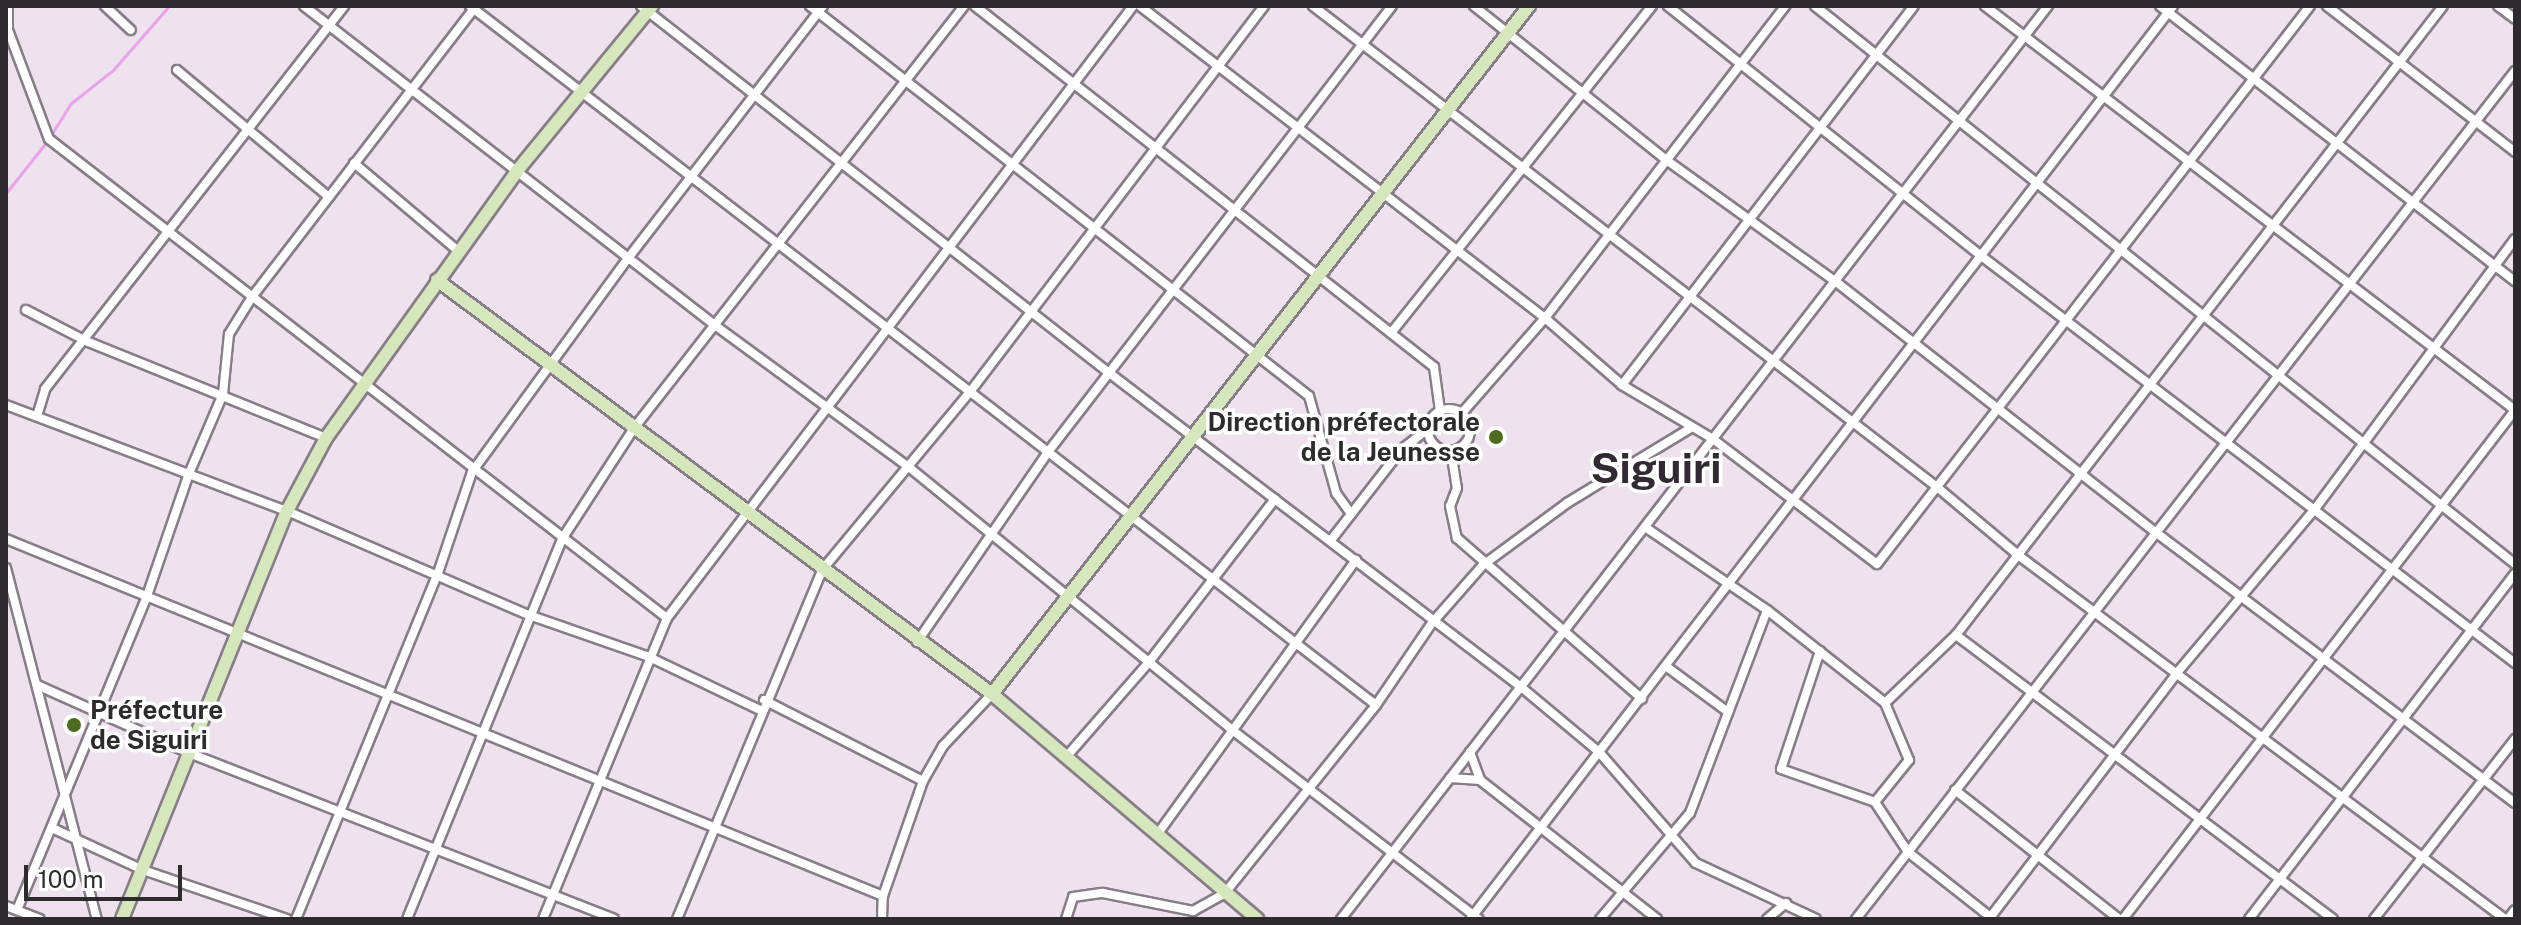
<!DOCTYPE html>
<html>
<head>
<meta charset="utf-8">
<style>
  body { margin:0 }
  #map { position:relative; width:2521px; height:925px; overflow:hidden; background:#ede2ed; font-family:"Public Sans",sans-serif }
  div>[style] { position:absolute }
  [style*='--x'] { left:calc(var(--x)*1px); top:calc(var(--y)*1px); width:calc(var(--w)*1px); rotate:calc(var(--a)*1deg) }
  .stream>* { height:3px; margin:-1.5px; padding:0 1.5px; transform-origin:1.5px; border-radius:1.5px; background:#e8a3ea }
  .roads { filter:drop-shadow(2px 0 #877d87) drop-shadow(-2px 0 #877d87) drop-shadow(0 2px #877d87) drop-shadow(0 -2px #877d87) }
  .street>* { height:8px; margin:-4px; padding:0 4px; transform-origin:4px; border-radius:4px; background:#fff }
  .street>.ring { margin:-4px; padding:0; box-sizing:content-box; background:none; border:8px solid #fff; border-radius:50% }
  .secondary>* { height:12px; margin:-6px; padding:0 6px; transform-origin:6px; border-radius:6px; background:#d6e6bd }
  .dots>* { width:22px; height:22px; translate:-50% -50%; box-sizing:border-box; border:4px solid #fff; border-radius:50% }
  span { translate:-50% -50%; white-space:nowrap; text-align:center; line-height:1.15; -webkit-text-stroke:7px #fff; paint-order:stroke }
  .poi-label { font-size:26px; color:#2e2a2e; font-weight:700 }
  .right { translate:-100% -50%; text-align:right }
  .left { translate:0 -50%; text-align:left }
  .town-label { font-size:42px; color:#322a32; font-weight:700 }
  .frame { position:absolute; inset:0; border:8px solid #2e2a2e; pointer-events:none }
  .scale { position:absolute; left:24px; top:865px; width:158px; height:36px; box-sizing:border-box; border:4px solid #2e2a2e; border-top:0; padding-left:10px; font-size:24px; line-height:28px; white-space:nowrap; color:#2e2a2e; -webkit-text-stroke:6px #fff; paint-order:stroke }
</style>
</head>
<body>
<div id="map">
  <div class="stream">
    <div style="--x:51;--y:135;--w:36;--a:-58"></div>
    <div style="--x:70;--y:104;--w:55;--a:-38.3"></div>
    <div style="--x:113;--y:70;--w:85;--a:-48.8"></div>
    <div style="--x:6;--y:193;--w:66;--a:-51.7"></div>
  </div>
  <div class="roads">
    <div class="street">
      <div style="--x:8;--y:6;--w:24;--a:90"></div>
      <div style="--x:8;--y:30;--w:116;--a:69.4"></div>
      <div style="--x:49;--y:139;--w:782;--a:37.78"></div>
      <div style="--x:105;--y:6;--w:35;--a:43"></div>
      <div style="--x:304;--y:6;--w:522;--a:37.84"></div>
      <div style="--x:716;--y:326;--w:240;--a:36.2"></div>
      <div style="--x:910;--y:468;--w:414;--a:39.1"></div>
      <div style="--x:1231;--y:729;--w:312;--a:37.5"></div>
      <div style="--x:470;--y:6;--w:1144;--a:37.65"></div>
      <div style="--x:641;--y:6;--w:593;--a:38.09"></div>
      <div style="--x:1108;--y:372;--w:519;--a:37.33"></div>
      <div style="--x:1521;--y:687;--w:102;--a:39.8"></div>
      <div style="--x:1599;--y:752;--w:147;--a:48.9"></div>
      <div style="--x:1696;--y:863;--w:132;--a:25"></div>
      <div style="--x:810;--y:6;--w:633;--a:38.01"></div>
      <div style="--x:1309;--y:396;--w:101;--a:74.4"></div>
      <div style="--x:1336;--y:493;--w:26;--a:54"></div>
      <div style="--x:975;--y:6;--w:584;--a:38.18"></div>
      <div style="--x:1434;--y:367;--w:44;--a:82.2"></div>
      <div style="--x:1140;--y:6;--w:511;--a:37.61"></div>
      <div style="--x:1545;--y:318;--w:102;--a:41"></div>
      <div style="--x:1622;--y:385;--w:106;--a:30.7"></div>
      <div style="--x:1713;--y:439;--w:206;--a:37.3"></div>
      <div style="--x:1877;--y:564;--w:706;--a:-52.19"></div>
      <div style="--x:1313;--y:6;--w:788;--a:37.63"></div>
      <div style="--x:1937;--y:487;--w:106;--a:40"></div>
      <div style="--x:2018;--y:555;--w:608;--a:36.78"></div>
      <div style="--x:1474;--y:6;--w:245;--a:38.7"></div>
      <div style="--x:1665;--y:159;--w:209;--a:35.7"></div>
      <div style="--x:1835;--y:281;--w:405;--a:38.1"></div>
      <div style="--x:2154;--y:531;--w:452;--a:37"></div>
      <div style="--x:1668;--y:6;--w:399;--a:38.6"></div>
      <div style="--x:1980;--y:255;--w:673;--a:37.33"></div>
      <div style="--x:1815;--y:6;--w:895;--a:38.56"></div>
      <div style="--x:1985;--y:6;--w:666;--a:37.32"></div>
      <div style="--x:2160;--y:6;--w:449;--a:37.8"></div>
      <div style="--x:2327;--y:6;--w:238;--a:37.8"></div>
      <div style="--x:2498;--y:6;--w:21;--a:37"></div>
      <div style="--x:177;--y:70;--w:198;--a:39.9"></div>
      <div style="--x:354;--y:163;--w:136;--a:40.2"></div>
      <div style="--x:26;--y:310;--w:68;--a:27.3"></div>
      <div style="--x:86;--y:341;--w:259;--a:22"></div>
      <div style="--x:1391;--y:333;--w:418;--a:-51.4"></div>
      <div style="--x:1622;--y:385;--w:478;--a:-52.4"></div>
      <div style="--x:6;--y:405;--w:300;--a:20.7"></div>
      <div style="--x:287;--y:511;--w:263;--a:23.3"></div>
      <div style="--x:529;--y:615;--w:125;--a:19.2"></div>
      <div style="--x:647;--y:656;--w:125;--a:25.5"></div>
      <div class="ring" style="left:1428px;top:409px;width:34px;height:34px"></div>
      <div style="--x:1462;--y:413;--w:126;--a:-48.9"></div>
      <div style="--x:1545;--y:318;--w:394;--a:-52.4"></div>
      <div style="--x:37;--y:416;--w:28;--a:-73"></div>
      <div style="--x:45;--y:389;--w:486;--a:-52"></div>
      <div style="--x:1451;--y:451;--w:37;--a:81"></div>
      <div style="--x:1457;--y:488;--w:19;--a:111"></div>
      <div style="--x:1450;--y:506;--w:33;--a:78"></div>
      <div style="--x:1457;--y:538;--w:245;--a:41"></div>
      <div style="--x:1645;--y:527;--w:148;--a:34.2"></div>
      <div style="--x:1767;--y:610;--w:150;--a:38.2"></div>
      <div style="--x:1885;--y:703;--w:62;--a:67.2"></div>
      <div style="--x:1909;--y:760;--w:54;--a:129"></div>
      <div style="--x:1875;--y:802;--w:60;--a:56.6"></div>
      <div style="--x:1908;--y:852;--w:108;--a:38.2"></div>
      <div style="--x:6;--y:539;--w:947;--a:22.15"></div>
      <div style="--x:1331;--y:540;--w:114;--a:-52.1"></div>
      <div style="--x:1401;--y:450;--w:36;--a:-38"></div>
      <div style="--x:6;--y:568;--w:363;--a:75.5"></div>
      <div style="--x:1956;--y:635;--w:472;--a:37"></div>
      <div style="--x:917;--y:642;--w:231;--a:-55.4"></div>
      <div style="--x:1048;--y:452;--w:563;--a:-52.36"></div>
      <div style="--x:1820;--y:651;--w:124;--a:108.3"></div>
      <div style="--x:1781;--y:769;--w:100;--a:19.3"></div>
      <div style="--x:1667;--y:667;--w:76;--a:36.4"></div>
      <div style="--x:37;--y:685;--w:167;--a:24.1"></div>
      <div style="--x:189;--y:753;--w:456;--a:21.3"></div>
      <div style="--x:764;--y:700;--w:178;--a:27"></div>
      <div style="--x:1885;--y:703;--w:98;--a:-43.8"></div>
      <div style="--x:1956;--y:635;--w:795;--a:-52.25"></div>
      <div style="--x:1470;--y:752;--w:30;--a:70"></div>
      <div style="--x:1480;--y:780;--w:225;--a:38.1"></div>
      <div style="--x:1067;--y:756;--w:125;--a:-48.9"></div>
      <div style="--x:1149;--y:662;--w:206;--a:-52.3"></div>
      <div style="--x:1450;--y:778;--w:30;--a:4"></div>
      <div style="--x:1955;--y:790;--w:209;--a:38.2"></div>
      <div style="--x:52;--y:828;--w:100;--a:24.8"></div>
      <div style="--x:143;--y:870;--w:152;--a:18.8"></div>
      <div style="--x:1159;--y:832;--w:336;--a:-54.1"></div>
      <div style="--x:6;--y:906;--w:36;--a:21"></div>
      <div style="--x:17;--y:910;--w:340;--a:-67.5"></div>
      <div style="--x:147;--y:596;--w:127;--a:-71.1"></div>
      <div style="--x:188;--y:476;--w:89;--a:-66.9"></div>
      <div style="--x:223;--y:394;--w:60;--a:-84.3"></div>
      <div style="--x:229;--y:334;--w:44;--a:-58.1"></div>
      <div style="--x:252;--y:297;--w:367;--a:-52.4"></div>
      <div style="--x:1471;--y:918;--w:1151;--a:-52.41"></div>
      <div style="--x:296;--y:919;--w:371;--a:-67.7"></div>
      <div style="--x:437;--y:576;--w:110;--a:-71.4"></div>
      <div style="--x:472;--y:472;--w:266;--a:-53.9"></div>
      <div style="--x:629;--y:257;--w:317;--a:-52.3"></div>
      <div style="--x:407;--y:919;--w:410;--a:-67.8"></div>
      <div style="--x:562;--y:539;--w:132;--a:-57"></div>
      <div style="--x:634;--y:428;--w:536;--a:-51.97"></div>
      <div style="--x:543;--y:919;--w:326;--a:-67.6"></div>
      <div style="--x:667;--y:618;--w:769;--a:-52.71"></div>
      <div style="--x:677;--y:919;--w:378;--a:-67.4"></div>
      <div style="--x:822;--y:570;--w:231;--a:-50.3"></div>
      <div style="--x:970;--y:392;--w:485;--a:-52.7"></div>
      <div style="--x:882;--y:919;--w:23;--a:-88"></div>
      <div style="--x:883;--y:896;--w:122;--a:-70.8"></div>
      <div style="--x:923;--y:781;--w:40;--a:-60.3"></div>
      <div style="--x:943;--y:746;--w:71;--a:-46.7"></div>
      <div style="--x:1066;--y:919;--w:23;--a:-72"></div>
      <div style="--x:1073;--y:897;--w:30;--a:-8"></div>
      <div style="--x:1103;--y:893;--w:92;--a:11.3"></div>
      <div style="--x:1193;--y:911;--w:37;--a:-29"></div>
      <div style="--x:1225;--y:893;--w:241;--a:-51.2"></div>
      <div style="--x:1376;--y:705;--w:99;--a:-55.7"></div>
      <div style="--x:1432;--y:623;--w:77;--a:-48.7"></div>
      <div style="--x:1483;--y:565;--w:104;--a:-36.4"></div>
      <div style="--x:1567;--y:503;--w:143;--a:-31.2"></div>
      <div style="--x:1341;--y:919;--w:1155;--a:-52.25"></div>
      <div style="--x:1600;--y:919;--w:139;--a:-49.7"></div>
      <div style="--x:1690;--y:813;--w:217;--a:-69.2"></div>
      <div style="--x:1767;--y:919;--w:25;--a:-40"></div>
      <div style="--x:1856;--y:919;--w:1074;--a:-52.15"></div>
      <div style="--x:1989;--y:919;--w:308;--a:-52.6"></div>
      <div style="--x:2176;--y:674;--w:216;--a:-49.9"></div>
      <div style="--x:2315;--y:509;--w:336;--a:-53.5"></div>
      <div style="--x:2123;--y:919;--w:642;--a:-52.4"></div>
      <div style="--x:2249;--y:919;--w:436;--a:-52.4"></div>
      <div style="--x:2374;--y:919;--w:229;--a:-51.9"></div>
      <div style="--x:2508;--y:919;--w:11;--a:-52"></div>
    </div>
    <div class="secondary">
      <div style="--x:437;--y:280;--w:692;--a:36.72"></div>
      <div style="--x:992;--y:694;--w:348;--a:40.3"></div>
      <div style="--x:992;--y:694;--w:873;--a:-52.03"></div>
      <div style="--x:122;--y:919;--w:440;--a:-68"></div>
      <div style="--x:287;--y:511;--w:83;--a:-61.9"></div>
      <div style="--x:326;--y:438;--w:328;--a:-54.4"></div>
      <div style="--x:517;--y:171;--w:213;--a:-50.7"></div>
    </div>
  </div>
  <div class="dots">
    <div style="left:1496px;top:437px;background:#4d6c21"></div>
    <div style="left:74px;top:725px;background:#4d6c21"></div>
  </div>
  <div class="poi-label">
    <span class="right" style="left:1480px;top:437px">Direction préfectorale<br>de la Jeunesse</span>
    <span class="left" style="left:90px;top:725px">Préfecture<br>de Siguiri</span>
  </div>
  <div class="town-label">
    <span style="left:1656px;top:468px">Siguiri</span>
  </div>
  <div class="frame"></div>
  <div class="scale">100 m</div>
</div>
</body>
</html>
